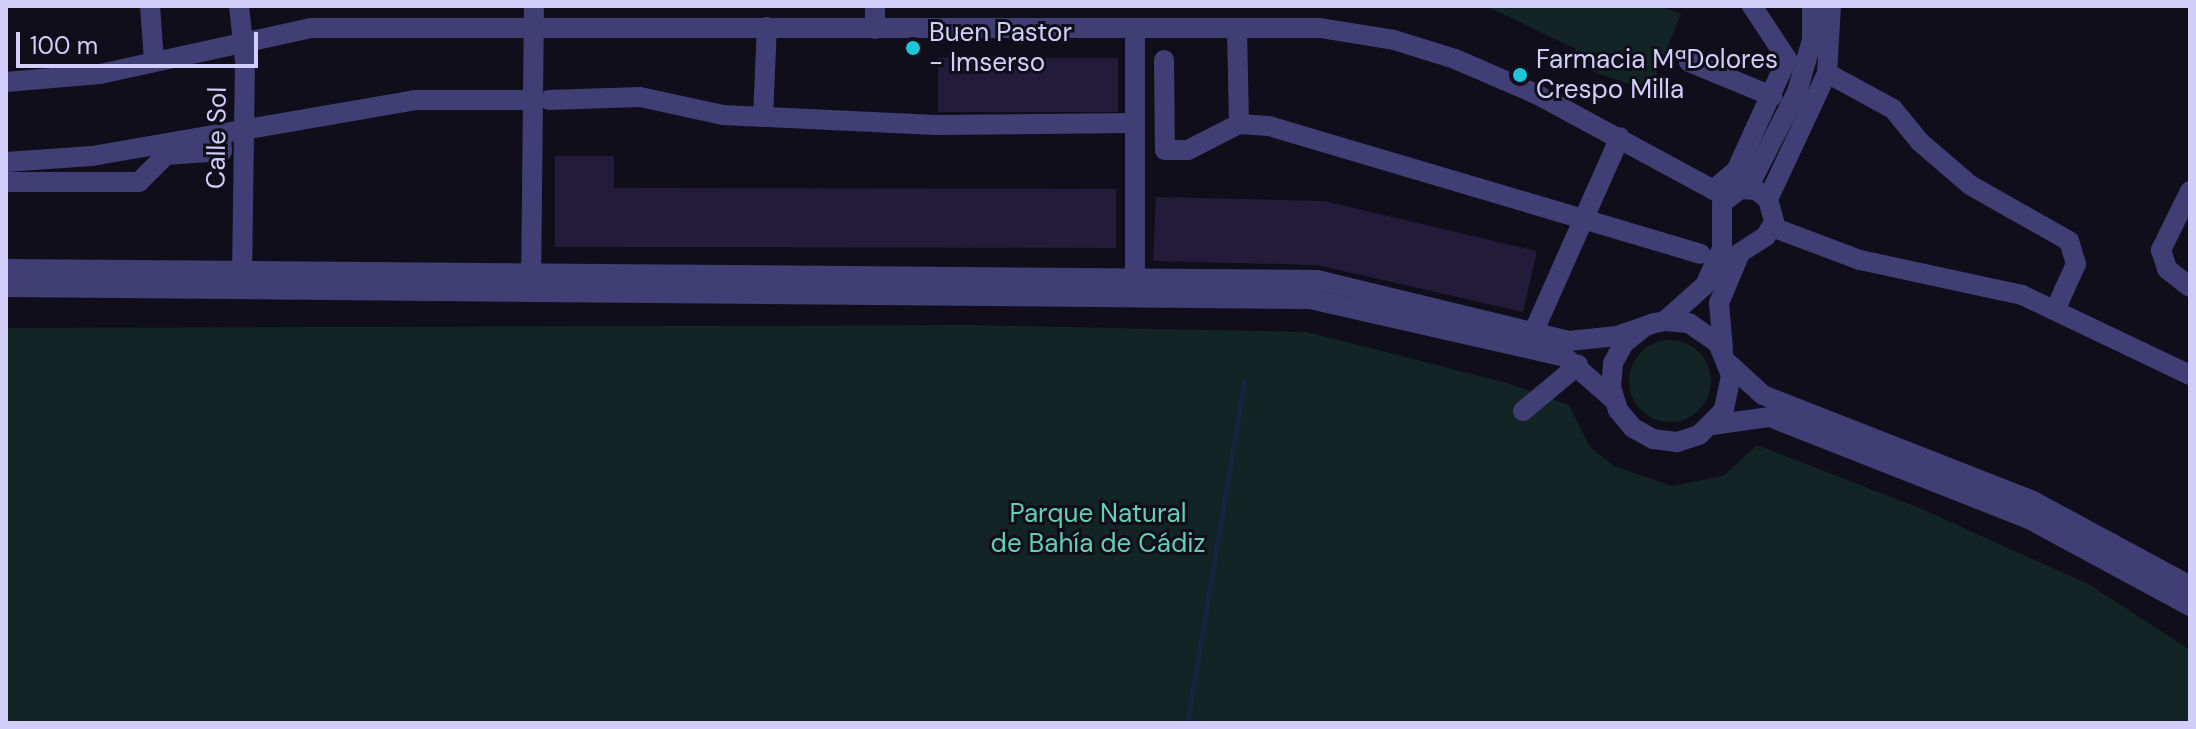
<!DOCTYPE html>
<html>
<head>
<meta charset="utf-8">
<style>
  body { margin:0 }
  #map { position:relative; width:2196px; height:729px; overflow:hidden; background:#100e1b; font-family:"DM Sans",sans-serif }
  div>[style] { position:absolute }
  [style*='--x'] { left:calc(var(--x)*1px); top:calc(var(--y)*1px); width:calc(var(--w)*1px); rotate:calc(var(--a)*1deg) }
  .green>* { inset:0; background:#122524 }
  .round { border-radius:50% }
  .stream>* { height:5px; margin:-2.5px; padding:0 2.5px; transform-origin:2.5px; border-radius:2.5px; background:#13253f }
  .building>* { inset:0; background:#221c3a; transform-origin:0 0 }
  .minor>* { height:20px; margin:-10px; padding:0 10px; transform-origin:10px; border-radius:10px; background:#403e75 }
  .dots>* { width:22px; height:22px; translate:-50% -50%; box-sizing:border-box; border:4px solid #100e1b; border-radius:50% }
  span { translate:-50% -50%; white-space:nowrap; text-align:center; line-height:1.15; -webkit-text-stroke:6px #100e1b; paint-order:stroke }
  .poi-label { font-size:26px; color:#d3cef9 }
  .left { translate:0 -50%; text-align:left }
  .street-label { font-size:26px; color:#d3cef9 }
  .park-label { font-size:26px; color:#64cfb4 }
  .frame { position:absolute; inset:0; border:8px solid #d3cef9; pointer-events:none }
  .scale { position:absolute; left:16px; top:32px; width:242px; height:36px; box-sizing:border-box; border:4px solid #d3cef9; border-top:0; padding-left:10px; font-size:24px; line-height:28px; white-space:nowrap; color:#d3cef9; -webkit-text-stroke:6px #100e1b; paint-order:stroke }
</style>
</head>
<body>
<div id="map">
  <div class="green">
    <div style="clip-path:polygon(1486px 6px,1660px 6px,1681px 14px,1650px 91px,1571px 64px,1576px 49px)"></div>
    <div style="clip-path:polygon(972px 325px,1307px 332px,1507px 383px,1569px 405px,1590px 447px,1614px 466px,1672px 486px,1723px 476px,1757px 445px,1917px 507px,2090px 585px,2190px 650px,2190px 723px,6px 723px,6px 328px)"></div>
    <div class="round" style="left:1629px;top:340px;width:82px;height:82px"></div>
  </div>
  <div class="stream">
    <div style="--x:1187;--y:723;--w:347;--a:-80.5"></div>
  </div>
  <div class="building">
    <div style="left:938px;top:58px;width:180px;height:54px"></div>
    <div style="clip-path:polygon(555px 156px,614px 156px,614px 188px,1116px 189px,1116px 248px,555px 247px)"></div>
    <div style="clip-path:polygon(1156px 197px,1324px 201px,1537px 251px,1523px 312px,1317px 265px,1153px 261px)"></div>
  </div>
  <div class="minor">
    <div style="--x:150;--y:6;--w:55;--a:85.8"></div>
    <div style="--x:239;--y:6;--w:55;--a:83.8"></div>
    <div style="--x:245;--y:61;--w:210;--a:90.8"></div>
    <div style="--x:875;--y:29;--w:23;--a:-90"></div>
    <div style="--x:1164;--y:60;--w:90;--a:89.4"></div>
    <div style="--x:1165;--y:150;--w:23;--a:0"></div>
    <div style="--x:1188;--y:150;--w:57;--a:-27"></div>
    <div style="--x:1239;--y:124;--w:96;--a:-91.2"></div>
    <div style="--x:1689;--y:62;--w:90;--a:22.3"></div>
    <div style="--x:1827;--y:73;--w:75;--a:28.6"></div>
    <div style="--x:1893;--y:109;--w:43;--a:50.7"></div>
    <div style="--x:1920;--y:142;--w:66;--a:40.7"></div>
    <div style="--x:1970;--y:185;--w:114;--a:29.5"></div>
    <div style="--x:2069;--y:241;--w:24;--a:73"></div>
    <div style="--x:2076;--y:264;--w:48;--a:114.4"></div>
    <div style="--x:6;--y:82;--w:94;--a:-4.9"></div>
    <div style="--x:100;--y:74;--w:216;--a:-12.3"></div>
    <div style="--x:311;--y:28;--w:1009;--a:0"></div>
    <div style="--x:1320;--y:28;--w:75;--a:9.2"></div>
    <div style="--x:1394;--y:40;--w:64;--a:17.3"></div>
    <div style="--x:1455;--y:59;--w:90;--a:23.4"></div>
    <div style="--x:1538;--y:95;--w:215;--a:28.4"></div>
    <div style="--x:549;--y:100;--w:91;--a:-1.9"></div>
    <div style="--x:640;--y:97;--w:85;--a:12.2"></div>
    <div style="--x:723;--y:115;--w:213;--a:2.7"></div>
    <div style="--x:936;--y:125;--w:199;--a:-0.6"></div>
    <div style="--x:763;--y:117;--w:90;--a:-87.5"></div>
    <div style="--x:1239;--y:124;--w:30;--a:4"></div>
    <div style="--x:1269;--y:126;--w:450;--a:16.5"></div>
    <div style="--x:6;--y:162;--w:86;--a:-4"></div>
    <div style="--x:92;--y:156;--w:328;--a:-9.8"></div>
    <div style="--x:415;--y:100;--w:116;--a:0"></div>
    <div style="--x:6;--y:182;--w:133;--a:0"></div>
    <div style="--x:139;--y:182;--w:38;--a:-45"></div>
    <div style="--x:166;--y:155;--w:56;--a:-4.1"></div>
    <div style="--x:222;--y:151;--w:16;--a:-94"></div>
    <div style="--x:1740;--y:189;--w:17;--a:-40"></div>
    <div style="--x:1753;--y:178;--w:97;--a:-62.9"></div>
    <div style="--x:1797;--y:92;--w:54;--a:-73.9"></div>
    <div style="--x:1812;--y:40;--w:34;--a:-90"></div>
    <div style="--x:1713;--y:190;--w:30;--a:-40"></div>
    <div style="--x:1736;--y:171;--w:123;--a:-65.5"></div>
    <div style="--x:1787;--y:59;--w:64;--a:-123.4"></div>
    <div style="--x:2190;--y:191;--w:66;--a:116.2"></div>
    <div style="--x:2161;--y:250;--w:20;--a:72"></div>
    <div style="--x:2167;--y:269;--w:29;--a:38"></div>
    <div style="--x:1768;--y:199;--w:139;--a:-64.9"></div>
    <div style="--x:1827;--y:73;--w:67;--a:-86.6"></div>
    <div style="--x:1772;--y:227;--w:94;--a:20.6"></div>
    <div style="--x:1860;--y:260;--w:166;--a:12.2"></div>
    <div style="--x:2022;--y:295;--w:186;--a:25.5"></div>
    <div style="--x:6;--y:269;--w:1311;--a:0.48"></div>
    <div style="--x:1317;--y:280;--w:259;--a:13.6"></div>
    <div style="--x:1569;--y:341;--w:48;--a:-5.9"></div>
    <div style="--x:1617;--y:336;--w:39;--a:-19"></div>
    <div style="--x:1654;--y:323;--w:11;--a:-10"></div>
    <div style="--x:1665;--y:321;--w:24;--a:5"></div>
    <div style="--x:1689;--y:323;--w:35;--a:35"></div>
    <div style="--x:1718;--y:343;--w:35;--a:68"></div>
    <div style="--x:1731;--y:376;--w:35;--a:102"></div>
    <div style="--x:1724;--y:410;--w:35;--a:135"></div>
    <div style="--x:1699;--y:435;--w:23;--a:162"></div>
    <div style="--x:1677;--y:442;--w:24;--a:-173"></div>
    <div style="--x:1653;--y:439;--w:23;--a:-151"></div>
    <div style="--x:1633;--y:428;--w:23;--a:-130"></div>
    <div style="--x:1618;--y:410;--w:24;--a:-107"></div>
    <div style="--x:1611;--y:387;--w:24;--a:-85"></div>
    <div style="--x:1613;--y:363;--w:23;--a:-61"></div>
    <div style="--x:1624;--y:343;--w:24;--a:-38"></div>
    <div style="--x:1135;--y:279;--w:251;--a:-90"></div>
    <div style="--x:6;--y:287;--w:1304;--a:0.53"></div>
    <div style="--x:1310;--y:299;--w:262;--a:12.8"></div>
    <div style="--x:1565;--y:357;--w:64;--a:41.2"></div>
    <div style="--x:531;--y:288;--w:282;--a:-89.4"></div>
    <div style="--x:1665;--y:321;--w:54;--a:-42"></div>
    <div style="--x:1705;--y:285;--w:40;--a:-65"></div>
    <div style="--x:1722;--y:249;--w:46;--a:-90"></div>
    <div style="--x:1722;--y:203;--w:23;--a:-38"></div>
    <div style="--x:1740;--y:189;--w:16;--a:4"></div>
    <div style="--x:1756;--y:190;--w:15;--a:37"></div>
    <div style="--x:1768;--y:199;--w:24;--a:75"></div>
    <div style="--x:1774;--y:222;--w:16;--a:120"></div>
    <div style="--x:1766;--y:236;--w:31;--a:147"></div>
    <div style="--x:1740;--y:253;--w:54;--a:112.8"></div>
    <div style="--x:1719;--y:303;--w:46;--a:85"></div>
    <div style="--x:1534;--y:331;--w:212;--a:-66.1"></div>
    <div style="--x:1729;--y:364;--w:46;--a:42.4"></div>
    <div style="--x:1763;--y:395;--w:290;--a:21.4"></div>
    <div style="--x:2033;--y:501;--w:179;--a:28.4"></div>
    <div style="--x:1523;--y:411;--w:72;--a:-39.9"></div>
    <div style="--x:1712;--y:425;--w:59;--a:-7.9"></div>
    <div style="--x:1770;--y:417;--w:278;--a:21.5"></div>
    <div style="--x:2029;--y:519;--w:183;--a:28.4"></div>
  </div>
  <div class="dots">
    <div style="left:913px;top:48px;background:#1cc5d8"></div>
    <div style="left:1520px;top:75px;background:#1cc5d8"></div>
  </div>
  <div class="poi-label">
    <span class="left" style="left:929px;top:48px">Buen Pastor<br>- Imserso</span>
    <span class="left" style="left:1536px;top:75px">Farmacia MªDolores<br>Crespo Milla</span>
  </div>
  <div class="street-label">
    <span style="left:217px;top:138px;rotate:-89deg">Calle Sol</span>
  </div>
  <div class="park-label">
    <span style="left:1098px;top:529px">Parque Natural<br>de Bahía de Cádiz</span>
  </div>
  <div class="frame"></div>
  <div class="scale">100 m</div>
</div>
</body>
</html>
